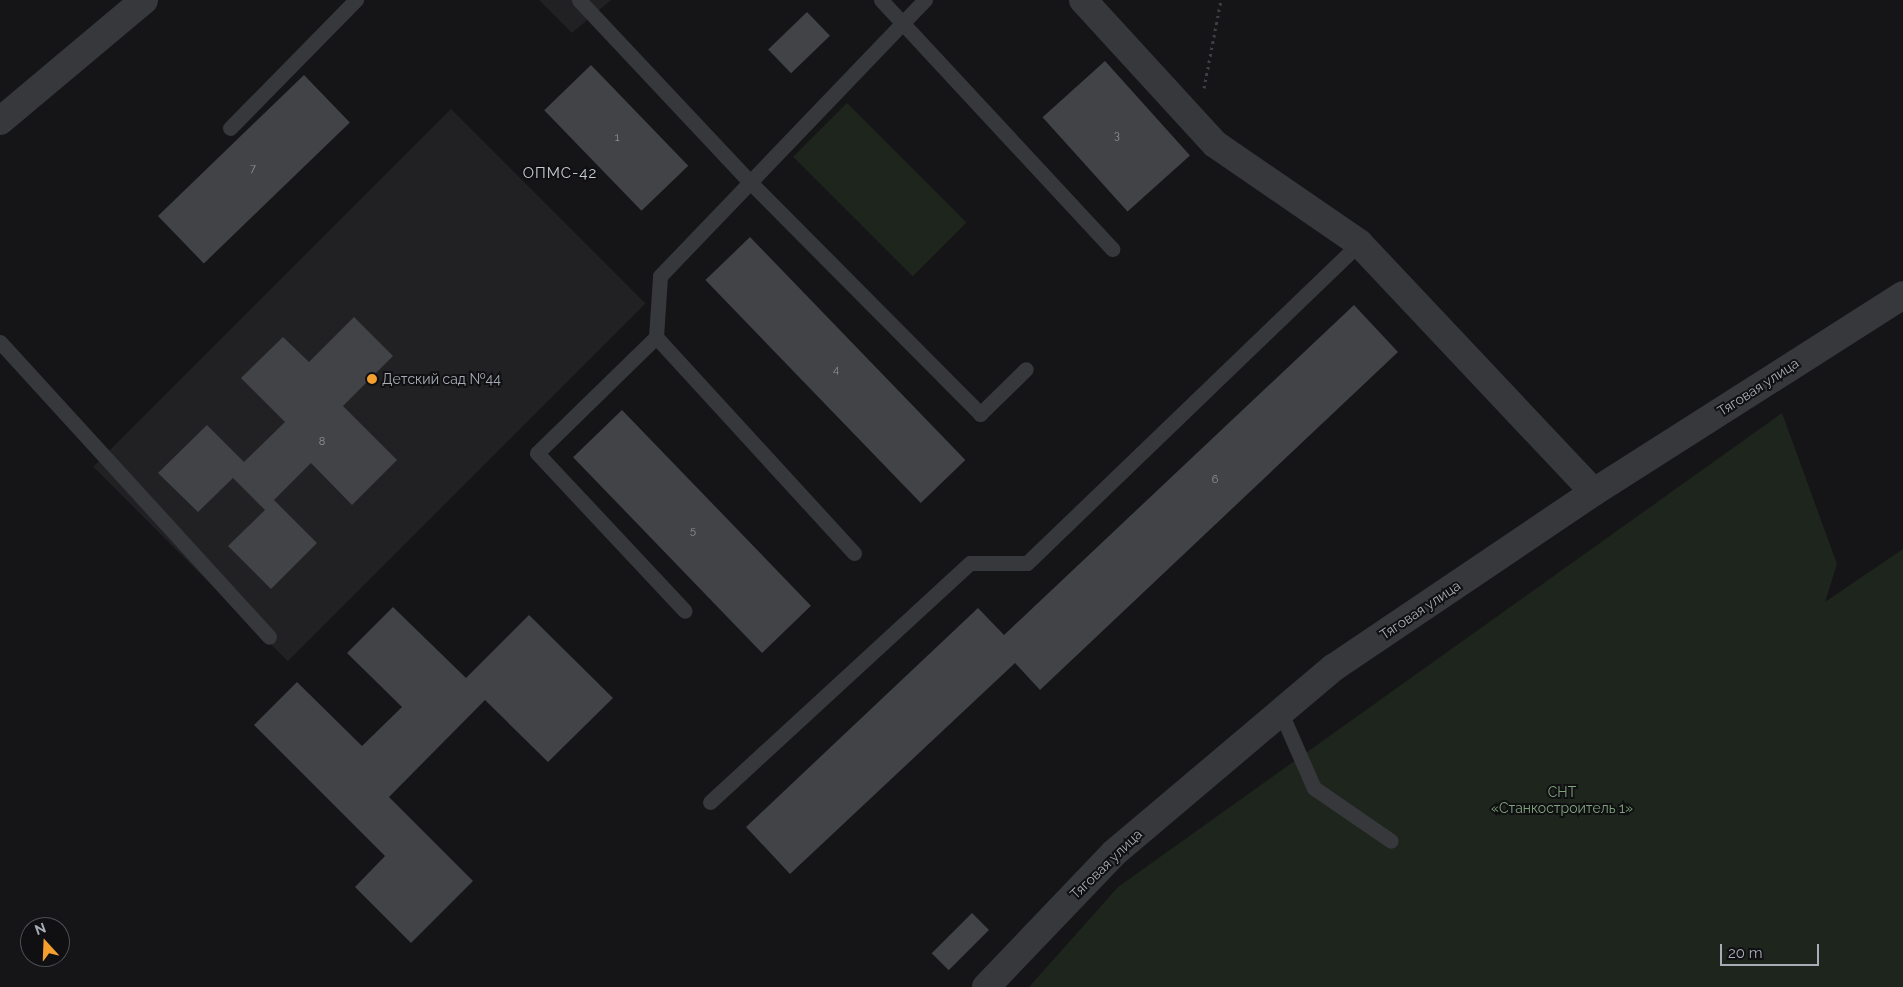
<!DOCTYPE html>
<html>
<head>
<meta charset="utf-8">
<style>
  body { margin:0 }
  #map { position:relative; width:1903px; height:987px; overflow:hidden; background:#151517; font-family:Raleway,sans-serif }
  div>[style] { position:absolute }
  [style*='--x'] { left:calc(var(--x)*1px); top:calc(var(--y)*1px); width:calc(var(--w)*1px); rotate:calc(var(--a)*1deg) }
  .built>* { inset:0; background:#212124; transform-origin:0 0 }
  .green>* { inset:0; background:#1d251d; transform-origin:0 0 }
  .building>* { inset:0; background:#414347; transform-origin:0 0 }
  .path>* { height:3px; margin-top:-1.5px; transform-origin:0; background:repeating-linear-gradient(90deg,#3c3f43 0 2.5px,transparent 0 6.5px) }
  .lane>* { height:15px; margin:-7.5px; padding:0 7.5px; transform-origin:7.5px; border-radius:7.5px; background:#36383c }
  .street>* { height:28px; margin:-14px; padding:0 14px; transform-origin:14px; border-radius:14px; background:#36383c }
  .dots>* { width:14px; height:14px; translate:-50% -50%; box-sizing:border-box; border:2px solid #101012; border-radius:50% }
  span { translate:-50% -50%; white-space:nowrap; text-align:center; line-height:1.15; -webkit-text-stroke:4px #101012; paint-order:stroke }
  .number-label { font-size:11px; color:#8e929b }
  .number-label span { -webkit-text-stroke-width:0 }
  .poi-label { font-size:14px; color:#a7adb7 }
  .left { translate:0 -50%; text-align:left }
  .street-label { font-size:14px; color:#a7adb7 }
  .park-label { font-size:14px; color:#7fa37d }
  .neighbourhood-label { font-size:15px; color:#c8ccd3; letter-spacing:1px }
  .north { position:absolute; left:20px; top:917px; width:50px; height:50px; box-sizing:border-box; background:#101012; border:1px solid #4c4f54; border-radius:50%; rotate:340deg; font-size:14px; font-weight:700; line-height:20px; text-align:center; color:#a7adb7 }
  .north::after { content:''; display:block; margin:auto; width:18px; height:22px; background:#f59f2f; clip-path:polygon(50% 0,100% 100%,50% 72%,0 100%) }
  .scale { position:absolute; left:1720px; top:944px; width:99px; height:22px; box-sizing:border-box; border:2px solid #a7adb7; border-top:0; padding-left:6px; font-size:15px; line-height:18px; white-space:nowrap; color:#a7adb7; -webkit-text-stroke:4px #101012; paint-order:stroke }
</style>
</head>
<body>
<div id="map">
  <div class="built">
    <div style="clip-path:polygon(539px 0,611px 0,572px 33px)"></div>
    <div style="left:451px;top:109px;width:275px;height:506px;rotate:45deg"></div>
  </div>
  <div class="green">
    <div style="left:847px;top:103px;width:169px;height:76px;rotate:45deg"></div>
    <div style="clip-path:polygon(1782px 413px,1837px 564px,1825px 602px,1903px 549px,1903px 987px,1029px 987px,1118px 887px)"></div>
  </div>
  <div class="building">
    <div style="left:807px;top:12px;width:33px;height:54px;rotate:46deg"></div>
    <div style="left:1105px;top:61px;width:127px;height:84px;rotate:48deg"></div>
    <div style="left:591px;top:65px;width:140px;height:65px;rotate:46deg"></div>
    <div style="left:304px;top:75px;width:66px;height:203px;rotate:46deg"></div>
    <div style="left:750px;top:237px;width:310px;height:62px;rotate:46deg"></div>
    <div style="clip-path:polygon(1354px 305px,1398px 352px,1040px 690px,1015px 663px,790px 874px,746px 827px,978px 608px,1004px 635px)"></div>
    <div style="clip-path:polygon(354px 317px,393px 356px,343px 406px,397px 460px,352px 505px,311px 463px,274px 500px,317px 543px,271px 589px,228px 546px,265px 510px,233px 478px,198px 512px,158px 473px,207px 425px,244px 462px,285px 422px,241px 378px,283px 337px,309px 362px)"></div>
    <div style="left:622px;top:410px;width:272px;height:68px;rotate:46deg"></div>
    <div style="clip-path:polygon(393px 607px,466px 678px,529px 615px,613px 698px,548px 762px,485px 700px,389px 797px,473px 881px,411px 943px,355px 887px,385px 856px,254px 725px,297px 682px,362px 746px,402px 707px,347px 653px)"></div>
    <div style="left:972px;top:913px;width:24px;height:57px;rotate:45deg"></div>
  </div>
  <div class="path">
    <div style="--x:1204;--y:88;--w:90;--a:-79.1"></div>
  </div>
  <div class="lane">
    <div style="--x:579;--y:0;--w:250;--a:46.8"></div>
    <div style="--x:750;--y:182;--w:327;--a:45.2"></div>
    <div style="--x:980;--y:414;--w:64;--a:-44.4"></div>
    <div style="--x:881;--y:0;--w:340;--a:47.1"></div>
    <div style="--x:230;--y:128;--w:180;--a:-45.5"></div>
    <div style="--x:656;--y:337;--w:166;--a:135.7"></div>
    <div style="--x:537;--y:453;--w:216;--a:46.9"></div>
    <div style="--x:0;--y:342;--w:399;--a:47.6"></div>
    <div style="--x:854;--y:553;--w:293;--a:-132.5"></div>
    <div style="--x:656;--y:337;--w:61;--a:-86.2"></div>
    <div style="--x:660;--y:276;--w:383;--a:-46.2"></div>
    <div style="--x:1281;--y:713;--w:82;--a:66.3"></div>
    <div style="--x:1314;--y:788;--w:93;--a:34.5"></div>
    <div style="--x:710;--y:802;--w:353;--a:-42.6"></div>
    <div style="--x:970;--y:563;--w:57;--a:0"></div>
    <div style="--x:1027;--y:563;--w:461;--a:-43.9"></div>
  </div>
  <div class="street">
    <div style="--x:1083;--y:0;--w:195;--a:47.5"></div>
    <div style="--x:1215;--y:144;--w:175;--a:34.5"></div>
    <div style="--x:1359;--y:243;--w:342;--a:46.7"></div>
    <div style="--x:0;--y:121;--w:188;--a:-40"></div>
    <div style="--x:986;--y:987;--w:185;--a:-46.3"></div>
    <div style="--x:1114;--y:853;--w:287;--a:-40.2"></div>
    <div style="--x:1333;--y:668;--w:315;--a:-34"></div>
    <div style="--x:1594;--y:492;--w:366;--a:-32.5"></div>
  </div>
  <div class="dots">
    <div style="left:372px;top:379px;background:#f59f2f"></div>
  </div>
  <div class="number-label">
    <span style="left:1117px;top:136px">3</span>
    <span style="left:617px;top:138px">1</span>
    <span style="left:253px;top:169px">7</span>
    <span style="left:836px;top:370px">4</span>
    <span style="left:322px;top:442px">8</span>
    <span style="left:1215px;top:480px">6</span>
    <span style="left:693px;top:531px">5</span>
  </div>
  <div class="poi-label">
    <span class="left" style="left:382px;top:379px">Детский сад №44</span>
  </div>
  <div class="street-label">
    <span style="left:1758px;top:387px;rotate:-33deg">Тяговая улица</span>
    <span style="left:1420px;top:610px;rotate:-34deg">Тяговая улица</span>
    <span style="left:1106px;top:864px;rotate:-44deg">Тяговая улица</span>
  </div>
  <div class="park-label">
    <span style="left:1562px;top:800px">СНТ<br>«Станкостроитель 1»</span>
  </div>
  <div class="neighbourhood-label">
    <span style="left:560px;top:174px">ОПМС-42</span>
  </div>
  <div class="north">N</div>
  <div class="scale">20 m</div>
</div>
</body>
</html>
